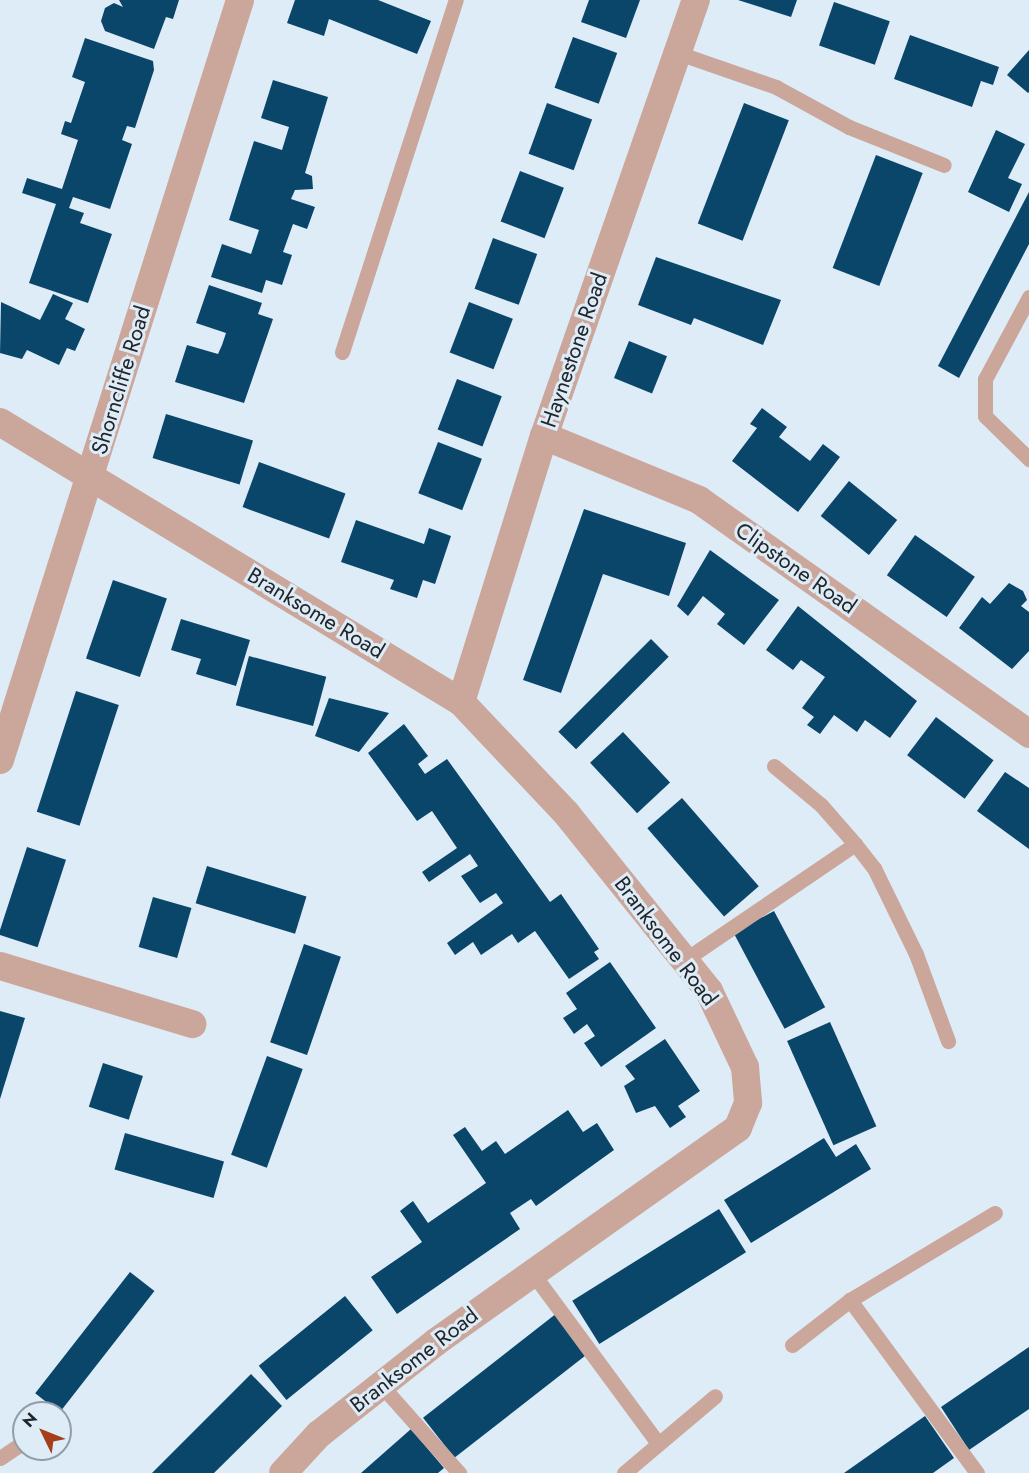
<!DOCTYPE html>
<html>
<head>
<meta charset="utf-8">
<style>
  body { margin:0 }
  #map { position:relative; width:1029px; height:1473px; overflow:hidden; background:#deecf8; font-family:Jost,sans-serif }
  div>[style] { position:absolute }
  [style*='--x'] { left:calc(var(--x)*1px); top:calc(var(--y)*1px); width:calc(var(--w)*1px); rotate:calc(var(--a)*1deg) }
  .building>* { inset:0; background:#09466a; transform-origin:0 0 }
  .lane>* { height:15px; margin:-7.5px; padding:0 7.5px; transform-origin:7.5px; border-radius:7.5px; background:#cba69a }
  .street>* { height:28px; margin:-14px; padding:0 14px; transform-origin:14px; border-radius:14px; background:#cba69a }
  span { translate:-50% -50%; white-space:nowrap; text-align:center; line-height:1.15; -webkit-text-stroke:6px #deecf8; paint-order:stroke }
  .street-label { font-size:22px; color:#21262a }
  .north { position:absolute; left:12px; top:1401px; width:60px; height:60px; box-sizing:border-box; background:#deecf8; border:2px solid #929da6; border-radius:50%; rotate:313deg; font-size:16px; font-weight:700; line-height:24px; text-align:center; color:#21262a }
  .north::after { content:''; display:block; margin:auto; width:21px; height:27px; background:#a53f19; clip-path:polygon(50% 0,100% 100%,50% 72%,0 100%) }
</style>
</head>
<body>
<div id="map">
  <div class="building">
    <div style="clip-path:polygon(119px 0,179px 0,173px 19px,166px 17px,154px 49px,105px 31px,101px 21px,105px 8px,114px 3px,123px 7px)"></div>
    <div style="clip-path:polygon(295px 0,378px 0,431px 21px,417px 54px,329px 19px,324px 36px,287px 23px)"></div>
    <div style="clip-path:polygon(589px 0,640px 0,626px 38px,581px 22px)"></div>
    <div style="clip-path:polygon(738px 0,797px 0,791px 17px)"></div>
    <div style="left:834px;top:2px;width:59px;height:46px;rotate:19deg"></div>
    <div style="clip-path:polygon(910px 35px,999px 67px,993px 85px,981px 81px,972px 107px,894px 79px)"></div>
    <div style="left:573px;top:37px;width:47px;height:54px;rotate:20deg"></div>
    <div style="clip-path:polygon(85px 38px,153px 61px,154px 70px,135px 128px,127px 126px,122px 140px,132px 144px,110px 209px,73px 197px,69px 208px,84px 213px,80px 223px,112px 234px,88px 303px,29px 283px,56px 204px,22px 193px,27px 178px,62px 189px,78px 140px,61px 134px,65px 121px,71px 123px,85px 82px,72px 77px)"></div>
    <div style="clip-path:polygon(1029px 50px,1029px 92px,1028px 93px,1007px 75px)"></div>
    <div style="clip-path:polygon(273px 80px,328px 97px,305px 173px,312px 176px,313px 189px,295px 190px,291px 199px,315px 207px,307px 229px,293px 224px,283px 252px,292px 255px,282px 285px,266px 280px,262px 293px,211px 277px,222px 244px,251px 254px,259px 230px,229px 220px,254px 141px,282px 150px,289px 127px,261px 118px)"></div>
    <div style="left:547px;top:103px;width:48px;height:54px;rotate:20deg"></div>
    <div style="left:744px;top:103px;width:48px;height:129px;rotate:21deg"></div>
    <div style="clip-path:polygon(996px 130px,1025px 144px,1008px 178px,1022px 184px,1009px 212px,968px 192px)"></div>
    <div style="left:876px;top:155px;width:50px;height:121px;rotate:21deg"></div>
    <div style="left:520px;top:171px;width:47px;height:54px;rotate:21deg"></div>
    <div style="clip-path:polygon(1029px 192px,1029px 244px,959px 378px,938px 366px)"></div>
    <div style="left:493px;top:238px;width:47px;height:54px;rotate:20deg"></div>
    <div style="clip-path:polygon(656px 257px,781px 300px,763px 345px,694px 318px,691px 325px,638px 305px)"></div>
    <div style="clip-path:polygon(209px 285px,262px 303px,258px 314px,273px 319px,244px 403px,175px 382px,187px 345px,218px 354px,222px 345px,226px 333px,196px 323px)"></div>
    <div style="clip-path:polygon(53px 294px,73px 303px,65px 319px,85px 329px,75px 351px,67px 348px,59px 365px,27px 350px,22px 359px,0 353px,1px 302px,40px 320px)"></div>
    <div style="left:469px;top:302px;width:47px;height:54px;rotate:21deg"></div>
    <div style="left:629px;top:341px;width:41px;height:40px;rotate:22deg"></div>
    <div style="left:457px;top:379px;width:48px;height:54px;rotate:21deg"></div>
    <div style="clip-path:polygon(762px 408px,787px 427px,779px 437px,810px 461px,823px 444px,840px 457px,798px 512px,732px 461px,757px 428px,750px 424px)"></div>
    <div style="left:166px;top:414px;width:91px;height:46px;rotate:17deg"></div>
    <div style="left:438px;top:442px;width:47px;height:55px;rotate:21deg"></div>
    <div style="left:259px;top:462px;width:92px;height:48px;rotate:20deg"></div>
    <div style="left:849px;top:481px;width:62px;height:45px;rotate:39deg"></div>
    <div style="clip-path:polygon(584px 509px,686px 543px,669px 596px,603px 574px,561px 693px,523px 680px)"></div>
    <div style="clip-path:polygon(356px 520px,424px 544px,429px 528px,451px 536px,435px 584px,423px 580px,417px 598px,390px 589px,394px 580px,341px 562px)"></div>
    <div style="left:915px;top:535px;width:73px;height:49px;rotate:35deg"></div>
    <div style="clip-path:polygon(710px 550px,779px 600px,744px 645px,717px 624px,725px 614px,703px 596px,688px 616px,677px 606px)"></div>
    <div style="left:113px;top:580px;width:57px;height:83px;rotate:19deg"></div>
    <div style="clip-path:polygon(1009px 583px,1023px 591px,1027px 600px,1021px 606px,1029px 612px,1029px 651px,1012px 669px,959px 628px,982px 597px,990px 604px)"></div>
    <div style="clip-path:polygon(798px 606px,917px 701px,890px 738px,865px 720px,857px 732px,834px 715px,820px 734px,807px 725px,814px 717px,802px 708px,825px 677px,801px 660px,793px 670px,766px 650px)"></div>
    <div style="clip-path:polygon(181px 619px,250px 640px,236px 686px,196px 674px,201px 659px,171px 650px)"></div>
    <div style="left:651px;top:639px;width:25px;height:131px;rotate:45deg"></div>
    <div style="left:249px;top:656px;width:80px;height:51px;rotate:15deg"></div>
    <div style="left:76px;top:691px;width:45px;height:127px;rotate:18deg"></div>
    <div style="clip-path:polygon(329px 698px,389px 713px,359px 752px,315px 736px)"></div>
    <div style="left:936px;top:717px;width:72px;height:48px;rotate:37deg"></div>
    <div style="clip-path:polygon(404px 724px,428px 756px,418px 764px,425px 774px,447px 759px,550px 902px,561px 894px,599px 949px,594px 952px,599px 959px,569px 979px,535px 931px,518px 943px,512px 934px,481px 955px,473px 942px,455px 955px,447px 943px,503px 903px,496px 893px,480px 903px,461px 876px,478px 866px,470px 854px,429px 882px,422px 872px,457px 848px,432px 811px,417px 821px,368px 753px)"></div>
    <div style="left:623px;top:732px;width:69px;height:45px;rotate:47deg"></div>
    <div style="clip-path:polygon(1005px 772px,1029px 788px,1029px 849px,977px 811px)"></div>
    <div style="left:682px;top:798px;width:117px;height:46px;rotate:49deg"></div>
    <div style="left:27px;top:847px;width:41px;height:92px;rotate:18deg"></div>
    <div style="left:207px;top:866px;width:104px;height:39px;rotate:17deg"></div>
    <div style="left:153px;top:897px;width:40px;height:52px;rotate:16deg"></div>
    <div style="left:774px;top:911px;width:109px;height:46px;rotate:62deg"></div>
    <div style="left:304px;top:944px;width:39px;height:104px;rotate:19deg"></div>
    <div style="clip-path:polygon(610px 962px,656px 1028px,601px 1067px,584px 1043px,595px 1036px,587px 1024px,574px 1034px,563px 1018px,577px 1009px,566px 993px)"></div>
    <div style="clip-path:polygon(0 1011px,25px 1018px,0 1099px)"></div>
    <div style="left:830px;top:1022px;width:114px;height:47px;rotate:66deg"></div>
    <div style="clip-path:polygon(665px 1039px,700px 1091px,678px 1106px,686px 1117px,670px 1128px,655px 1106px,636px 1113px,624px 1086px,635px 1079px,625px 1066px)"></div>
    <div style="left:267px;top:1056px;width:38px;height:105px;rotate:20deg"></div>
    <div style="left:103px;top:1063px;width:42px;height:46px;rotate:18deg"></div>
    <div style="clip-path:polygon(568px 1110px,583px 1132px,597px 1123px,614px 1150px,536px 1206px,531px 1199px,510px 1213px,520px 1229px,397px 1314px,371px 1277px,422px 1242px,400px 1211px,413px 1201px,428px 1223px,486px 1183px,453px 1135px,465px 1127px,482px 1151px,496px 1141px,505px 1154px)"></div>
    <div style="left:125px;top:1133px;width:103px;height:38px;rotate:16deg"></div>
    <div style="clip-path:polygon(824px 1138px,836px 1157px,856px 1144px,871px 1169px,751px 1243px,724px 1200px)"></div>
    <div style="left:719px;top:1209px;width:51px;height:173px;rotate:58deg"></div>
    <div style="left:130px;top:1272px;width:31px;height:154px;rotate:38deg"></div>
    <div style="left:345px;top:1296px;width:44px;height:111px;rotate:51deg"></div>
    <div style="left:557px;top:1313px;width:51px;height:170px;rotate:52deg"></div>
    <div style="clip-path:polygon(1029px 1347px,1029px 1409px,969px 1450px,941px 1407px)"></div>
    <div style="clip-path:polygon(251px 1374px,282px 1406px,214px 1473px,152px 1473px)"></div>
    <div style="clip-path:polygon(925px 1416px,954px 1458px,933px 1473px,844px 1473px)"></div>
    <div style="clip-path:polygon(411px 1429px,444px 1468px,438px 1473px,361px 1473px)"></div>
  </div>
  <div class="lane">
    <div style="--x:678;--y:53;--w:104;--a:19.1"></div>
    <div style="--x:776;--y:87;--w:83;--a:28.7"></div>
    <div style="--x:849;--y:127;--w:102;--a:21.8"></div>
    <div style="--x:1029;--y:297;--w:93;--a:118.2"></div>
    <div style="--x:985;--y:379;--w:37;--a:90"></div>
    <div style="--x:985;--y:416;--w:62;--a:44.3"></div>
    <div style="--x:342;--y:352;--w:370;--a:-72.1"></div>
    <div style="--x:774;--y:766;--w:61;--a:39.7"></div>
    <div style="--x:821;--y:805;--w:52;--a:48.9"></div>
    <div style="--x:683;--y:961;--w:208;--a:-34.2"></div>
    <div style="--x:855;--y:844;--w:31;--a:52"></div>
    <div style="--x:874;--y:868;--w:96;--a:64"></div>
    <div style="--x:916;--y:954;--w:93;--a:69.8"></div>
    <div style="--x:531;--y:1271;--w:214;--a:53.6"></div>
    <div style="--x:792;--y:1345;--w:73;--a:-37.8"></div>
    <div style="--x:381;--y:1385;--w:118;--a:48.4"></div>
    <div style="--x:0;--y:1458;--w:29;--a:-34"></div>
    <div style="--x:624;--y:1473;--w:119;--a:-40.2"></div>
    <div style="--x:977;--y:1473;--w:215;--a:-126.3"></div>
    <div style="--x:850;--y:1300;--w:169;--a:-31"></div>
  </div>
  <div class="street">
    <div style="--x:0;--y:422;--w:539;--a:31.27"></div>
    <div style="--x:461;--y:702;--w:153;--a:46.6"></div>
    <div style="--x:566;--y:813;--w:228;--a:51.2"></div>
    <div style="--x:709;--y:991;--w:84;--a:64.7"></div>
    <div style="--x:745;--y:1067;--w:36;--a:85"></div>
    <div style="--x:748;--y:1103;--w:27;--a:112"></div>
    <div style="--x:738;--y:1128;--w:370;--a:144.7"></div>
    <div style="--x:436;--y:1342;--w:149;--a:141.8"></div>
    <div style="--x:319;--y:1434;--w:53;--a:132.7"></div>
    <div style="--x:544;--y:436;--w:168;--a:22.4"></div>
    <div style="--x:699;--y:500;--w:405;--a:35.3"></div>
    <div style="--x:461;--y:702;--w:279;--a:-72.7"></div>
    <div style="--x:544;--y:436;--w:462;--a:-70.8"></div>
    <div style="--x:0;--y:760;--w:797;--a:-72.47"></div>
    <div style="--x:0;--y:966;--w:201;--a:16.8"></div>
  </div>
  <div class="street-label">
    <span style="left:574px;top:350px;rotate:-71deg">Haynestone Road</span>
    <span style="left:121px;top:380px;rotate:-73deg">Shorncliffe Road</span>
    <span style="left:796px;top:568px;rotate:35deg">Clipstone Road</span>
    <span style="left:316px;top:613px;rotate:31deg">Branksome Road</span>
    <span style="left:666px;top:941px;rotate:53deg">Branksome Road</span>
    <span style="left:414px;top:1360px;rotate:-38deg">Branksome Road</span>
  </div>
  <div class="north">N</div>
</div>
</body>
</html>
